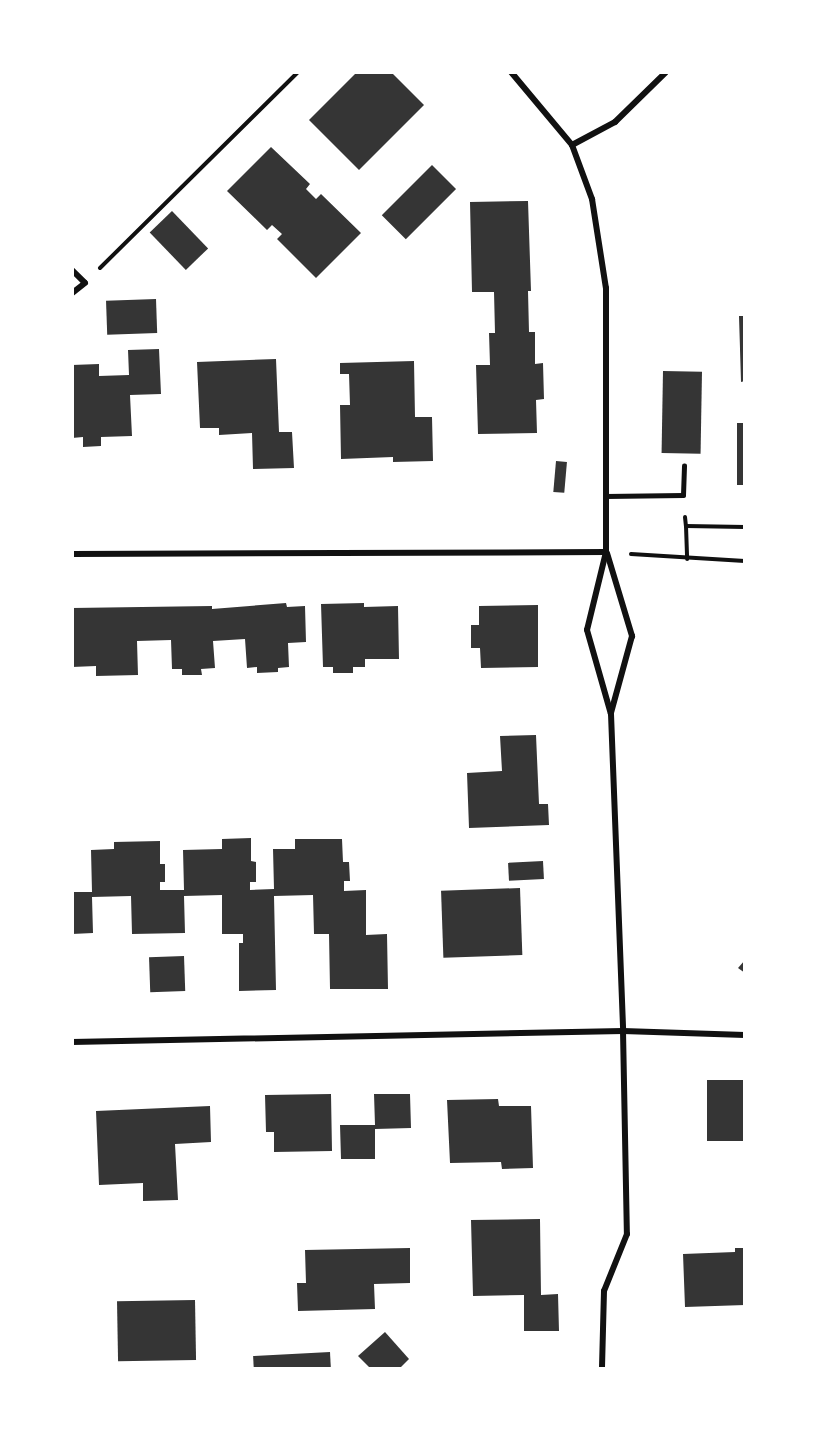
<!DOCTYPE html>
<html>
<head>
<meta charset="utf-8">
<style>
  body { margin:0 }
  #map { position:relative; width:817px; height:1441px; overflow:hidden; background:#fff; font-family:"Varela Round",sans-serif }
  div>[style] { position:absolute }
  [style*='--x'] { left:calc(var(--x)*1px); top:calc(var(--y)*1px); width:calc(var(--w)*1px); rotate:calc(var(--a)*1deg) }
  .building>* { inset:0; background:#353535; transform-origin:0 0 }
  .path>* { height:4px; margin:-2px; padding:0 2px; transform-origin:2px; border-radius:2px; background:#111 }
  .service>* { height:4.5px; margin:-2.25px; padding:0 2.25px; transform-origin:2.25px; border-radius:2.25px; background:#111 }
  .minor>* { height:6px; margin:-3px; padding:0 3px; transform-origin:3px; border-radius:3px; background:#111 }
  span { translate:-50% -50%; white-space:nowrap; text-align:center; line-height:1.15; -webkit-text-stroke:5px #fff; paint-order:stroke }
  .frame { position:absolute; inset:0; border:74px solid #fff; pointer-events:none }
</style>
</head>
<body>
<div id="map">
  <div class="building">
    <div style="clip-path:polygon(357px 72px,391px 72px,424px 105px,359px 170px,309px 120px)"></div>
    <div style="clip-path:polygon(271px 147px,310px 184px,306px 189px,316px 199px,321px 194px,361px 233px,316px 278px,277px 239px,282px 234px,272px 225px,267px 230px,227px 191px)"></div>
    <div style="left:432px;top:165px;width:34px;height:71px;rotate:45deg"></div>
    <div style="clip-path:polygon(528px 201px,531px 291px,528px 291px,529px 332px,535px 332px,535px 364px,543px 363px,544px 399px,536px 400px,537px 433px,478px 434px,476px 365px,490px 365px,489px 333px,495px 333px,494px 292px,472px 292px,470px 202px)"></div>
    <div style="left:172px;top:211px;width:52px;height:31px;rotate:46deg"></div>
    <div style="left:156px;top:299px;width:34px;height:50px;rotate:88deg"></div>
    <div style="clip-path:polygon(739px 316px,745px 316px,745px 381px,741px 382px)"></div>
    <div style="clip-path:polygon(159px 349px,161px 394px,130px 395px,132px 436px,101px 437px,101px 446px,83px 447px,83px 437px,72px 438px,72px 365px,99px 364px,99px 376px,129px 375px,128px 350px)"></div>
    <div style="clip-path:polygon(276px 359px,279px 432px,292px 432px,294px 468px,253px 469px,252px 433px,219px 435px,219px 428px,200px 428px,197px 362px)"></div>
    <div style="clip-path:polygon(414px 361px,415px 417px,432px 417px,433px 461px,393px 462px,393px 457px,341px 459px,340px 405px,350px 405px,349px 374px,340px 374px,340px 363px)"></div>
    <div style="left:663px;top:371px;width:39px;height:82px;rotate:1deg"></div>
    <div style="left:737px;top:423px;width:8px;height:62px"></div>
    <div style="left:556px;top:461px;width:11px;height:31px;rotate:5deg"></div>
    <div style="clip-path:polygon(286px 603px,287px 607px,305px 606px,306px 642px,288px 643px,289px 667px,278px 668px,278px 672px,257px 673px,257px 667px,247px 668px,245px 639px,213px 641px,215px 668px,201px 669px,202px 675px,182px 675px,182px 669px,172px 669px,171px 640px,137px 641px,138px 675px,96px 676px,96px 666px,72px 667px,72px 608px,212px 606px,212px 609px)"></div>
    <div style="clip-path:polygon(364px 603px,364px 607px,398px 606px,399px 659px,365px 659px,365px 667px,353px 667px,353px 673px,333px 673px,333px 667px,323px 667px,321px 604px)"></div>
    <div style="clip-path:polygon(538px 605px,538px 667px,481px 668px,480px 648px,471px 648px,471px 625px,479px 625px,479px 606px)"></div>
    <div style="clip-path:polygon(536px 735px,539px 804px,548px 804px,549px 825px,469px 828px,467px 773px,502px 771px,500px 736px)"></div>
    <div style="clip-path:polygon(251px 838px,251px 861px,256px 862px,256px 882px,250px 882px,250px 890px,274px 889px,273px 849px,295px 849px,295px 839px,342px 839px,343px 862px,349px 862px,350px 881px,344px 881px,344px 891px,366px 890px,366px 935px,387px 934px,388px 989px,330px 989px,329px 934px,314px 934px,313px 895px,274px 896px,276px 990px,239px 991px,239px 943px,243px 943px,243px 934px,222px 934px,222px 895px,184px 896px,185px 933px,132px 934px,131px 896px,92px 897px,93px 933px,72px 934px,72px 877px,74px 892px,92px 892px,91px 850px,114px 849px,114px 842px,160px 841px,160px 864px,165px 864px,165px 882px,160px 882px,160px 890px,184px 890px,183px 850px,222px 849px,222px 839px)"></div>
    <div style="left:543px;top:861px;width:18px;height:35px;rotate:87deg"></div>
    <div style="left:520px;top:888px;width:67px;height:79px;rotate:88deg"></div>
    <div style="left:184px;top:956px;width:35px;height:35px;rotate:88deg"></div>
    <div style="clip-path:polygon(745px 960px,745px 973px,738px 968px)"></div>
    <div style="left:745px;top:1080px;width:61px;height:38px;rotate:90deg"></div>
    <div style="clip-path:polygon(331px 1094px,332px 1151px,274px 1152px,274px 1132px,266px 1132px,265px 1095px)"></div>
    <div style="clip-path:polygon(374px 1094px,410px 1094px,411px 1128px,375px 1129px,375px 1159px,341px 1159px,340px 1125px,375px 1125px)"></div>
    <div style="clip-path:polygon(498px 1099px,499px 1106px,531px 1106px,533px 1168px,502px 1169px,501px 1162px,450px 1163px,447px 1100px)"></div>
    <div style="clip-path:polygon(210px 1106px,211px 1142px,175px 1144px,178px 1200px,143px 1201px,143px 1183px,99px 1185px,96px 1111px)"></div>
    <div style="clip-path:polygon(540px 1219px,541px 1295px,558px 1294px,559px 1331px,524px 1331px,524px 1295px,473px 1296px,471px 1220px)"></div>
    <div style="clip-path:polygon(410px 1248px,410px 1283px,374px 1284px,375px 1309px,298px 1311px,297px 1283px,306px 1283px,305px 1250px)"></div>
    <div style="clip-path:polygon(735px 1248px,745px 1248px,745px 1305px,685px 1307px,683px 1254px,735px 1252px)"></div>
    <div style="left:195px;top:1300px;width:60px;height:78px;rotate:89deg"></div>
    <div style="clip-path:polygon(385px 1332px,409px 1359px,399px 1369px,371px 1369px,358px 1356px)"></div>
    <div style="left:330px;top:1352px;width:17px;height:77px;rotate:87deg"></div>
  </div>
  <div class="path">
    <div style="--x:100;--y:268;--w:279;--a:-44.7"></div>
    <div style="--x:685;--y:517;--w:9;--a:84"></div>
    <div style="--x:686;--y:526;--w:59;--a:1"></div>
    <div style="--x:686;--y:526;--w:33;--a:88"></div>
    <div style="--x:631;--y:554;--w:114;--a:3.5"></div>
  </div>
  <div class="service">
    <div style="--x:606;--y:496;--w:77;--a:-0.7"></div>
    <div style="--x:683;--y:495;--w:29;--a:-88"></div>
  </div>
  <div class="minor">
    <div style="--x:511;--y:72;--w:95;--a:50.1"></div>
    <div style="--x:572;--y:145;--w:58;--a:69.7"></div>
    <div style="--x:592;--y:199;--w:90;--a:81.1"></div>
    <div style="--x:606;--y:288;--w:264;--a:90"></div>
    <div style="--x:606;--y:552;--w:80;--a:103.7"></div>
    <div style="--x:587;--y:630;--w:87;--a:74.1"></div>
    <div style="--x:611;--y:714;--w:317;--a:87.8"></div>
    <div style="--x:623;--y:1031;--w:203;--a:88.9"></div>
    <div style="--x:627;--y:1234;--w:61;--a:112"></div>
    <div style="--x:604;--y:1291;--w:78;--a:91.5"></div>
    <div style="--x:572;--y:145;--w:49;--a:-28.1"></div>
    <div style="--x:615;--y:122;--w:71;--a:-44.4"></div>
    <div style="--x:72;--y:270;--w:18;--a:45"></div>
    <div style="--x:85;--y:283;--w:16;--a:142"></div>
    <div style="--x:607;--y:553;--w:87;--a:73.2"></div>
    <div style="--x:632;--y:636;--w:80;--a:105.3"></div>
    <div style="--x:72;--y:554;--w:534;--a:-0.21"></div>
    <div style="--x:72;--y:1042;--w:551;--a:-1.14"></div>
    <div style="--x:623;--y:1031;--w:122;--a:1.9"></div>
  </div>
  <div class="frame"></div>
</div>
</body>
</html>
